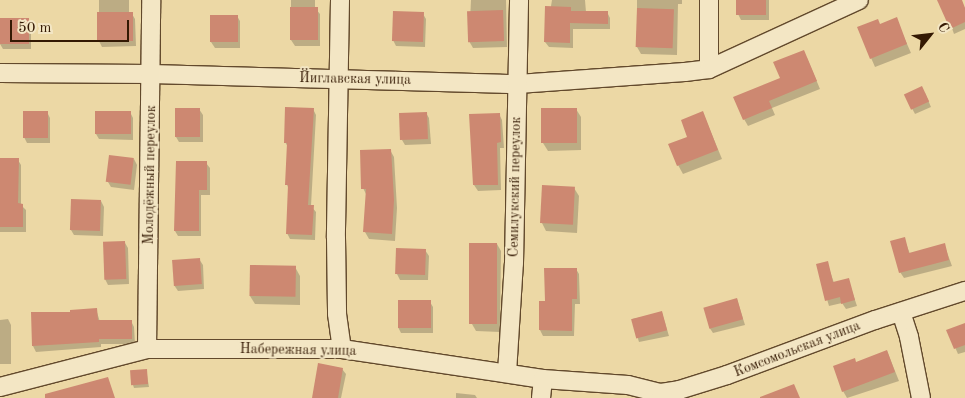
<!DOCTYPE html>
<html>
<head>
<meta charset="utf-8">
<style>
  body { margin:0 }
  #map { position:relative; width:965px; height:398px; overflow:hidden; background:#ecd8a5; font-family:"Old Standard TT",serif }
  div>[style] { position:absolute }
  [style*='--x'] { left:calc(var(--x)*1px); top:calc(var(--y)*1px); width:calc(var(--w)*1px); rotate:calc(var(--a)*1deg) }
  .shadow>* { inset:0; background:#0003 }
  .building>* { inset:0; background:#cd8871; transform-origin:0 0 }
  .roads { filter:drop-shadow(1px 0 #62492c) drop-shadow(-1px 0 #62492c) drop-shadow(0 1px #62492c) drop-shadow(0 -1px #62492c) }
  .street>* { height:18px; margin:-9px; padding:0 9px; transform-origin:9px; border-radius:9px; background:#f3e6c4 }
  span { translate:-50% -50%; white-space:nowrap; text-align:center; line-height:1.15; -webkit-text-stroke:4px #f3e6c4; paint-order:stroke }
  .street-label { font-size:14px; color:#341903 }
  .north { position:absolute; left:905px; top:10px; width:50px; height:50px; -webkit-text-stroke:4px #f3e6c4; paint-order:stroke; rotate:61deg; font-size:14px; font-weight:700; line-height:20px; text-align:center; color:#341903 }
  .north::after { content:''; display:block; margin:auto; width:18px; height:22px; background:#341903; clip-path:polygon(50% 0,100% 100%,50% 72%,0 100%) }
  .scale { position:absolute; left:10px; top:20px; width:119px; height:22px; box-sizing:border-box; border:2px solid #341903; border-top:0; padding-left:6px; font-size:15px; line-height:18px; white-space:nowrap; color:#341903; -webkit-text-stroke:4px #f3e6c4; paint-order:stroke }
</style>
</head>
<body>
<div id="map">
  <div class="shadow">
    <div style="clip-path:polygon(99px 0,129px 0,129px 14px,132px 14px,135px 19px,136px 46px,102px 47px,99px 41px)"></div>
    <div style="clip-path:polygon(291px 0,315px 0,315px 8px,320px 14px,320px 46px,295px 46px,291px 40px)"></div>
    <div style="clip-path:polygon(471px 0,506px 0,507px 47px,473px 48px,469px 41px)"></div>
    <div style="clip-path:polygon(552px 0,585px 0,586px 12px,607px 12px,610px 18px,610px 29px,573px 29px,573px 48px,549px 47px,545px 42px)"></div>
    <div style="clip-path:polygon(637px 0,682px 0,682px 4px,678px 4px,677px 55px,641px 54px,637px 47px)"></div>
    <div style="clip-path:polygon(737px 0,769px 0,769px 20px,741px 20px,738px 14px)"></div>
    <div style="clip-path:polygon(942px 0,961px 0,965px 9px,965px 29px,954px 34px)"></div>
    <div style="clip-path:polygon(423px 14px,426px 19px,425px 47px,396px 46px,393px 40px)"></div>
    <div style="clip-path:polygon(237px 16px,240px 21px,240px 48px,215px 48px,211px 42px)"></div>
    <div style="clip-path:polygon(0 19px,28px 19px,31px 25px,31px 49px,3px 49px,0 44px)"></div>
    <div style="clip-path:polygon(896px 19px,911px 53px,875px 67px,858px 28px,880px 25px)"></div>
    <div style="clip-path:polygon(807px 58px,820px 89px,772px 108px,775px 115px,748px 126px,744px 119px,781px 78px)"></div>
    <div style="clip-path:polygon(925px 93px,931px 107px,915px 114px,905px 95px)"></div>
    <div style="clip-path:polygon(199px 109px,203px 115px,203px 142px,179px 142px,176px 137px)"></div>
    <div style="clip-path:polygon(313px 109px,316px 115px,311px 206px,316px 212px,315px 240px,290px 239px,287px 233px,289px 189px,287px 185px,288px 147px,285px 142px)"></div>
    <div style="clip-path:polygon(576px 109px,581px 117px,581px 150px,548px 151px,543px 143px)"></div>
    <div style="clip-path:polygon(47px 112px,50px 118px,50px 143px,27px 143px,24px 137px)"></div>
    <div style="clip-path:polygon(130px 112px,133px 118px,133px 140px,99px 139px,96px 134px)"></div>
    <div style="clip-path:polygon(426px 113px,429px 118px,431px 144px,405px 145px,402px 140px)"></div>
    <div style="clip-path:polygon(703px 113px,722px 159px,683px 174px,678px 165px,689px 137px)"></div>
    <div style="clip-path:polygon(499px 114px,502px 120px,504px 148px,500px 148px,501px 190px,478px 191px,474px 185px)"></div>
    <div style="clip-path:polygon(390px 150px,394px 157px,397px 208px,395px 241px,369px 239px,365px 232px,367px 196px,363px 188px)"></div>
    <div style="clip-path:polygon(0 159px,18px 160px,21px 165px,21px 205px,26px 210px,26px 232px,0 232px)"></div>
    <div style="clip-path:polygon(134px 159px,137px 165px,134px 190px,111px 187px,108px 182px)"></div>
    <div style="clip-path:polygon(206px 163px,210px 168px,210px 195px,201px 195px,201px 236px,178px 236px,175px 231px)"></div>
    <div style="clip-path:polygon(574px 188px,579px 196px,577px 233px,546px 231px,542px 223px)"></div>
    <div style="clip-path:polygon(101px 201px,104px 207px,103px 236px,74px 235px,71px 230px)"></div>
    <div style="clip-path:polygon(904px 238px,910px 254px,944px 244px,952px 266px,904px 278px,900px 272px)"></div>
    <div style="clip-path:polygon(125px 243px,128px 248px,129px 284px,108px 285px,105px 279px)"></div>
    <div style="clip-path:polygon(497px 244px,501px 251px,500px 332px,476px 331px,472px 324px)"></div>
    <div style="clip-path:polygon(425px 250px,429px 256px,428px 280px,400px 280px,397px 274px)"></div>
    <div style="clip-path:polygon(199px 259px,203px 265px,204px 289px,178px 291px,174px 285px)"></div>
    <div style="clip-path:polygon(827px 262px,834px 283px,848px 279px,857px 306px,846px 309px,842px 303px,829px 306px,817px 265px)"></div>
    <div style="clip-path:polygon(295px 267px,300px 276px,300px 305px,255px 304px,250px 296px)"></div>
    <div style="clip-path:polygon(576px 269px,579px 274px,580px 304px,575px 304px,574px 336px,543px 336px,540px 330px,540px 302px,546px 302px)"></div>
    <div style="clip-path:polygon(737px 299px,745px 325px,713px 333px,709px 327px)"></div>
    <div style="clip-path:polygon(430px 302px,433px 307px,433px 333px,401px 333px,398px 327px)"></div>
    <div style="clip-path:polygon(96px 309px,100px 322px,131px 321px,134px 327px,135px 344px,101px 344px,101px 347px,36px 352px,33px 346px,32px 314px,71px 313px)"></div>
    <div style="clip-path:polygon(662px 313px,669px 336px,639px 342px,632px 319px)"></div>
    <div style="clip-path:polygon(8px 319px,11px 325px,11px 364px,0 364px,0 320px)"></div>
    <div style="clip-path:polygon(965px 324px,965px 352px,958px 354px,948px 331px)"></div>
    <div style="clip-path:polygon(887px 351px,899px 381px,847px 398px,843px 391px,856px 363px)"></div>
    <div style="clip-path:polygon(342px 369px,346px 374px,341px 398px,314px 398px)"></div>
    <div style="clip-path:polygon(146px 370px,149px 387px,134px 388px,133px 385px)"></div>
    <div style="clip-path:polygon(456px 393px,475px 395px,477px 398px,456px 398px)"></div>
  </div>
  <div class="building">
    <div style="left:736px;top:0;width:30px;height:15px"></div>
    <div style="clip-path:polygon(937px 0,962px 0,965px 8px,965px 22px,950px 29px)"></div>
    <div style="clip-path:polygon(545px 6px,571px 7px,571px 11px,608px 11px,608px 24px,570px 23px,570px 43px,544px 42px)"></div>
    <div style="left:290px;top:7px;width:28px;height:33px"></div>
    <div style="left:637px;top:8px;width:37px;height:39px;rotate:2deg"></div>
    <div style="left:503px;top:10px;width:31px;height:36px;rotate:88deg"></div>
    <div style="left:393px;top:11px;width:31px;height:30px;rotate:2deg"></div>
    <div style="left:133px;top:12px;width:29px;height:36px;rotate:90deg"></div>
    <div style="left:210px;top:15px;width:28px;height:27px"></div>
    <div style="clip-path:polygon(897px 17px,907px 44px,870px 59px,857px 27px,878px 19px,880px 24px)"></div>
    <div style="left:0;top:18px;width:29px;height:26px"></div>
    <div style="clip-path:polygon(804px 50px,817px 81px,769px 101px,772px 108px,743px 120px,733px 97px,780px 78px,773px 62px)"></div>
    <div style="left:922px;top:86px;width:17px;height:20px;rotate:65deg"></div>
    <div style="clip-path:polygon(285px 107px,314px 108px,308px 205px,314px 205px,312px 235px,286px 234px,288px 185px,285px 185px,287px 143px,284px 143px)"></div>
    <div style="left:175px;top:108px;width:25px;height:29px"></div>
    <div style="left:541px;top:108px;width:36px;height:35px"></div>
    <div style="left:23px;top:111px;width:25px;height:27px"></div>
    <div style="left:95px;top:111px;width:36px;height:23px"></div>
    <div style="clip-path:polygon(703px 111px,718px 150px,677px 166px,668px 144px,687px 137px,681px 120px)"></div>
    <div style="left:427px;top:112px;width:27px;height:28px;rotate:88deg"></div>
    <div style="clip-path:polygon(500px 113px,501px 142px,497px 143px,498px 185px,473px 185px,469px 114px)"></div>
    <div style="clip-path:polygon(391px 149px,394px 200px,392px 234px,363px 232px,366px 189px,361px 189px,360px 150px)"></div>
    <div style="left:109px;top:155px;width:25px;height:27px;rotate:7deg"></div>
    <div style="clip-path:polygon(0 158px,19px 158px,18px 203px,23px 204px,23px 227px,0 227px)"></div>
    <div style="clip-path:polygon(176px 161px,207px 161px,207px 190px,199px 190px,199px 231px,174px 231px)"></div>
    <div style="left:542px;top:185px;width:33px;height:38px;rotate:3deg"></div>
    <div style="left:71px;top:199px;width:30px;height:31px;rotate:2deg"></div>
    <div style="clip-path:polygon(905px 237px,909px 253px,945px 243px,949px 260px,899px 273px,890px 241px)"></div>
    <div style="left:125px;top:241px;width:38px;height:22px;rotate:88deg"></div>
    <div style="left:469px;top:243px;width:28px;height:81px"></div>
    <div style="left:396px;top:248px;width:30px;height:26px;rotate:2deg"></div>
    <div style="left:200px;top:258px;width:26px;height:28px;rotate:86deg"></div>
    <div style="clip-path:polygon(828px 261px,833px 282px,849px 278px,855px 300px,841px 304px,840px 297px,825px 301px,816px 264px)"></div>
    <div style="left:250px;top:265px;width:46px;height:31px;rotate:1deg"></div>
    <div style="clip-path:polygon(544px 268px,577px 268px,577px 299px,572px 299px,572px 331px,539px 330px,539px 301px,545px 301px)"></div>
    <div style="left:737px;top:298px;width:22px;height:35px;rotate:74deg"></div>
    <div style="left:398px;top:300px;width:33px;height:28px"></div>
    <div style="clip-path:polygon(97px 308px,98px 320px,132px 320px,132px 339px,99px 339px,99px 342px,32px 346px,31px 312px,70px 312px,70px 310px)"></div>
    <div style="left:662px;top:311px;width:20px;height:32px;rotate:75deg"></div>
    <div style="clip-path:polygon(965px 323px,965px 345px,954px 349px,946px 330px)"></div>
    <div style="clip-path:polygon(887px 350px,895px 372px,842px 392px,833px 366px,855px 358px,856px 362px)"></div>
    <div style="clip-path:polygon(318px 363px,343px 368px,338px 398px,312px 398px)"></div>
    <div style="left:147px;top:369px;width:15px;height:17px;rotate:86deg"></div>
    <div style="clip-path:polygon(108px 377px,115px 398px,45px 398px,45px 394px)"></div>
    <div style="clip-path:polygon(794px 384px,800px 398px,760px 398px,760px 397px)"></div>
  </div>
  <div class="roads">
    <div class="street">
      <div style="--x:340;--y:0;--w:238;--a:91"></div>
      <div style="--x:336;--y:238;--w:76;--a:89.2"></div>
      <div style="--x:337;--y:314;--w:35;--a:82"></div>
      <div style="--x:709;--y:0;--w:69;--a:90"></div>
      <div style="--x:0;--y:73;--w:151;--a:0.4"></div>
      <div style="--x:151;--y:74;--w:367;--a:1.6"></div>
      <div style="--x:518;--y:84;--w:167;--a:-4.1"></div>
      <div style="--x:685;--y:72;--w:24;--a:-7"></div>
      <div style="--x:709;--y:69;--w:165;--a:-24.7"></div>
      <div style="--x:901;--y:312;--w:26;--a:72"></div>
      <div style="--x:909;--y:337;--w:62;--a:78.9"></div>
      <div style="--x:147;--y:349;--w:349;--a:-89.3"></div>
      <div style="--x:507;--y:373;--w:110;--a:-86.4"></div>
      <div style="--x:514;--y:263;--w:263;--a:-88.9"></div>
      <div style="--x:0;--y:387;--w:152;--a:-14.5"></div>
      <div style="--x:147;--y:349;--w:195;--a:0"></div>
      <div style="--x:342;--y:349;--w:203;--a:8.5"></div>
      <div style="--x:543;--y:379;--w:85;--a:4"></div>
      <div style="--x:628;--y:385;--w:34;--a:14"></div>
      <div style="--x:661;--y:393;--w:18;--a:-9"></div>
      <div style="--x:679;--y:390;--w:50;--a:-17.4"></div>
      <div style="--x:727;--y:375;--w:158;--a:-20.4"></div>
      <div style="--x:875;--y:320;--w:95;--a:-17.9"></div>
      <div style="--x:541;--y:398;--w:19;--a:-84"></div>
    </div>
  </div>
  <div class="street-label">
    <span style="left:355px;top:79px;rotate:1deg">Йиглавская улица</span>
    <span style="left:150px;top:175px;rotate:-89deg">Молодёжный переулок</span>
    <span style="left:515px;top:187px;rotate:-89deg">Семилукский переулок</span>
    <span style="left:797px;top:349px;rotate:-21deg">Комсомольская улица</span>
    <span style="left:298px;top:350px;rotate:1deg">Набережная улица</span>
  </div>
  <div class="north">С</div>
  <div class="scale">50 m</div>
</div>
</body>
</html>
